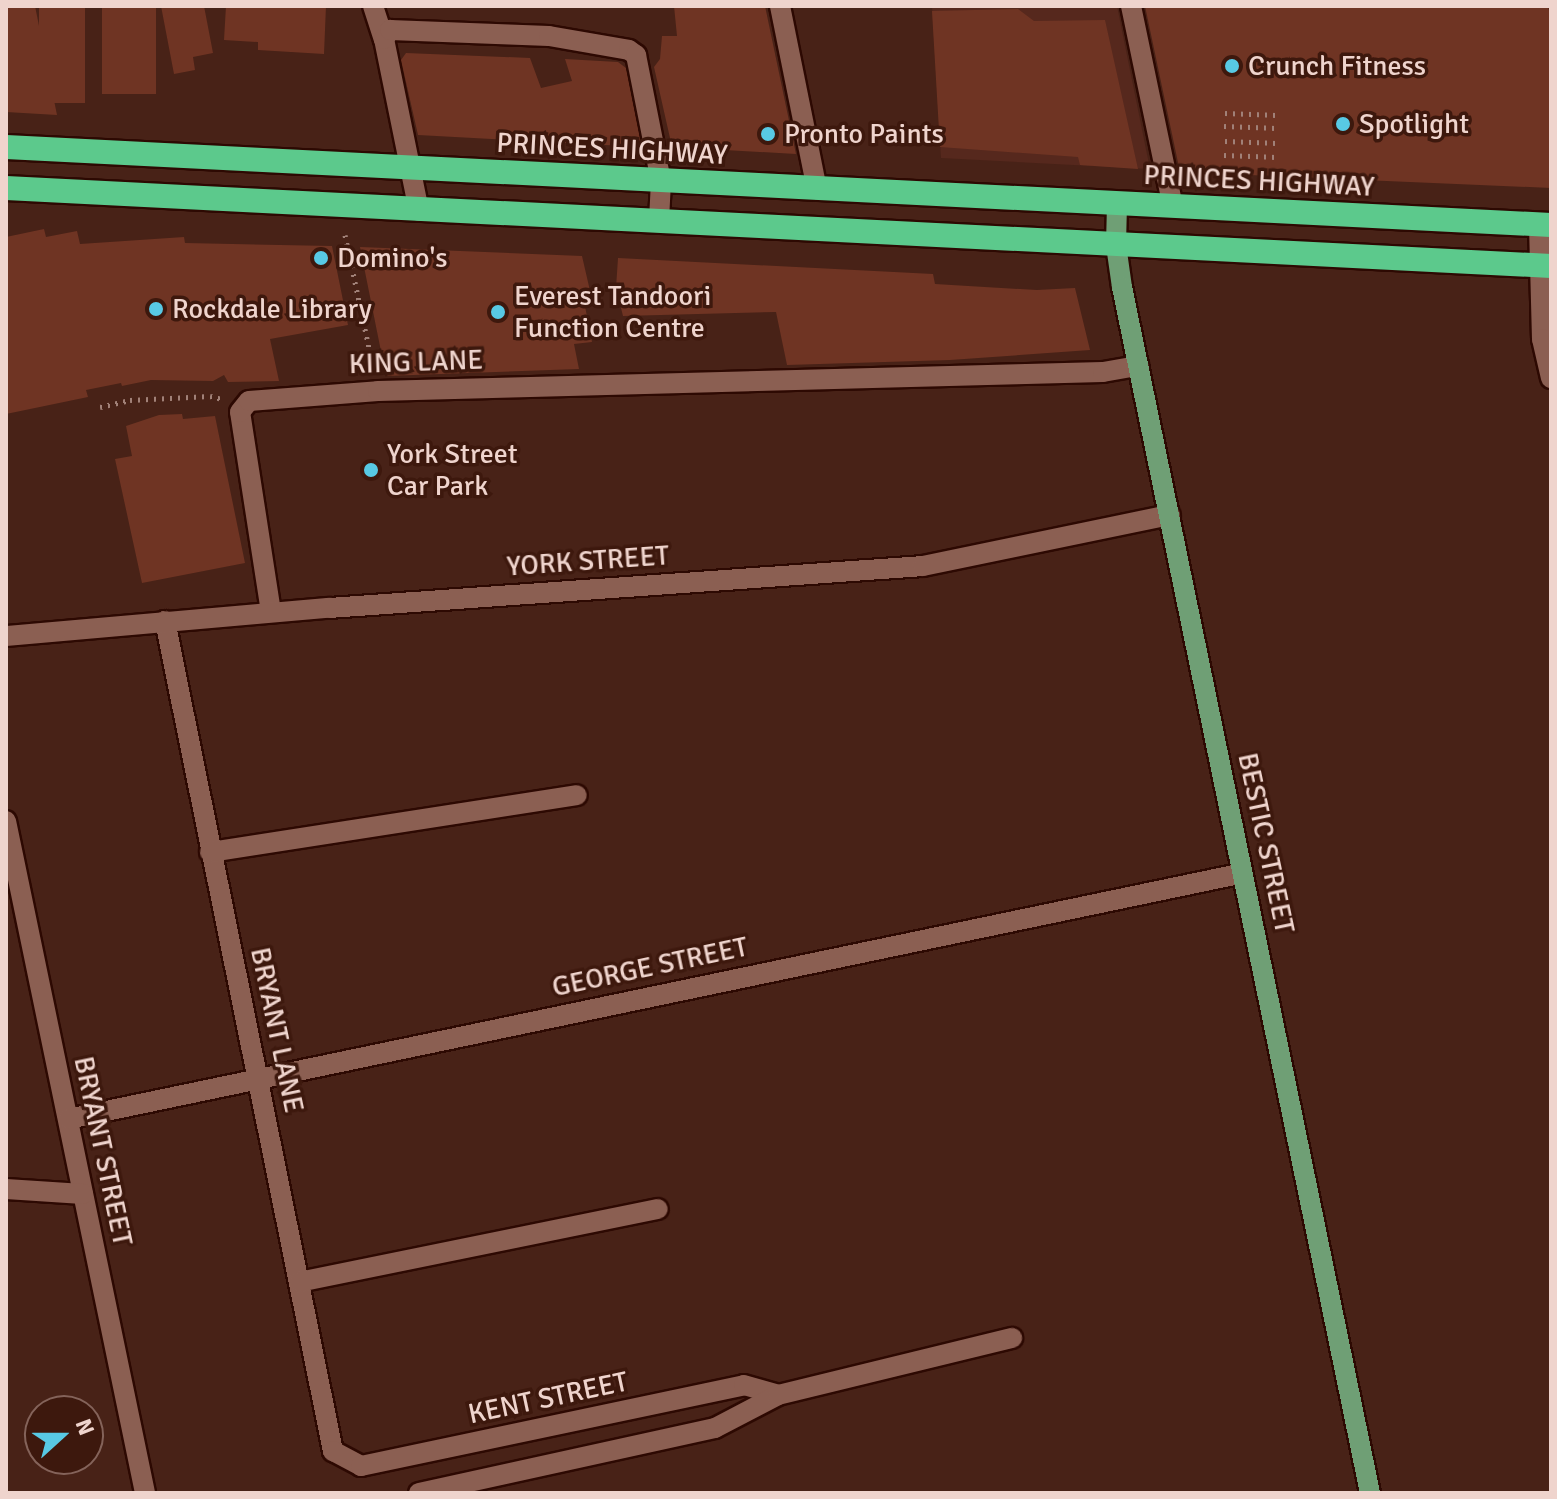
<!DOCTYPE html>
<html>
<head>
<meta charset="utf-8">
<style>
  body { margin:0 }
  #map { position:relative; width:1557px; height:1499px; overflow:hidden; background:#482217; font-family:Signika,sans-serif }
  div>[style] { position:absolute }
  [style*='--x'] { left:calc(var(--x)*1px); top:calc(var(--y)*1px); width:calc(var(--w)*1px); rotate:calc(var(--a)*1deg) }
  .built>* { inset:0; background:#56281d }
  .building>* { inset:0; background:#6f3423; transform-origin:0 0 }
  .path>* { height:5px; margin-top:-2.5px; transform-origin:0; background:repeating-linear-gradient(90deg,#a18178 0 2px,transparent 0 8px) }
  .roads { filter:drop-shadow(2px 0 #2d0902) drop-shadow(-2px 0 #2d0902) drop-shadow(0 2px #2d0902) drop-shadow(0 -2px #2d0902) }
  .minor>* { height:20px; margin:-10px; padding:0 10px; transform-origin:10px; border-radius:10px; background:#8b5f52 }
  .major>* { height:20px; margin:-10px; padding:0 10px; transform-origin:10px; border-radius:10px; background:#6f9f75 }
  .highway>* { height:24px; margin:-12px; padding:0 12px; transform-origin:12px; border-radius:12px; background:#5cc98c }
  .dots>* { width:22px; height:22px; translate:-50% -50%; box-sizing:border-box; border:4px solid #3d180d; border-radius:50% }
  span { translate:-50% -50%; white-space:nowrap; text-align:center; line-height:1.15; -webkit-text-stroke:7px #3d180d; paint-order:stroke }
  .poi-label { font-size:28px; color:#efd4cd }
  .left { translate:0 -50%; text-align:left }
  .street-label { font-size:28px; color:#efd4cd }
  .frame { position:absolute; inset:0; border:8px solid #efd4cd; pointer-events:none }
  .north { position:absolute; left:24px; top:1395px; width:80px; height:80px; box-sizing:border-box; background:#3d180d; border:2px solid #84635a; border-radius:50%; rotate:69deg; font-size:22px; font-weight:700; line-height:32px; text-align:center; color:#efd4cd }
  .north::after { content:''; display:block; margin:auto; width:28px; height:36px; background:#58c9e4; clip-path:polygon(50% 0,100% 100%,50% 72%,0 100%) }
</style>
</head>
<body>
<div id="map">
  <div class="built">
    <div style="clip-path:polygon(932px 6px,1117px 6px,1150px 169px,941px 158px)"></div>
  </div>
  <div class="building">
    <div style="clip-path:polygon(6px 6px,35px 6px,57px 115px,6px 112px)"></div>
    <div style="left:39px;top:6px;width:46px;height:97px"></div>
    <div style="left:102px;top:6px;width:54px;height:88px"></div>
    <div style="clip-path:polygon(161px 6px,204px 6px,213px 53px,193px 57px,195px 70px,174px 74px)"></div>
    <div style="clip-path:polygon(226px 6px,326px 6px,324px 54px,258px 50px,258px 42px,224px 40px)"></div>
    <div style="clip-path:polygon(674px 6px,765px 6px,796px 154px,672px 147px,654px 67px,660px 59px,662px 36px,677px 36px)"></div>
    <div style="clip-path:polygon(1145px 6px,1548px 6px,1551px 20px,1551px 188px,1180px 172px)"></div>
    <div style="clip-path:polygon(1018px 9px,1034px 21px,1105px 20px,1138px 169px,1080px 165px,1078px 157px,940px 147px,932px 11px)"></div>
    <div style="clip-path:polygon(406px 53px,530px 58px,541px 88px,572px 81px,565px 59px,618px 62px,626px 68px,642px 147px,418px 135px,401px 60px)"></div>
    <div style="clip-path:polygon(44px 229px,46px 237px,77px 231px,80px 244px,184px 237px,185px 243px,332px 246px,348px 325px,270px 339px,279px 381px,228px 382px,224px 375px,213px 381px,151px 380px,122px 386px,121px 383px,86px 390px,88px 397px,6px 414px,6px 237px)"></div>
    <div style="clip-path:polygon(360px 247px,582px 256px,591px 295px,583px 296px,592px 342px,574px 344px,579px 369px,386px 376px)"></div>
    <div style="clip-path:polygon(618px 258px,933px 274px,935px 284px,1037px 290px,1075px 288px,1090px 350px,950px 360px,787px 365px,776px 312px,623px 316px,616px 288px)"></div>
    <div style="clip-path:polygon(182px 414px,183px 419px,215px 416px,245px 563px,142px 583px,115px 459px,132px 456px,126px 426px,159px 415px)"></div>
  </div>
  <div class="path">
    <div style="--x:1225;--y:113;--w:51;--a:2.2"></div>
    <div style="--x:1224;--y:126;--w:52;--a:2.2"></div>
    <div style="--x:1225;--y:141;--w:51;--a:2.2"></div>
    <div style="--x:1224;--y:155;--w:52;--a:2.2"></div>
    <div style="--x:345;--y:235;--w:135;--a:78"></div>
    <div style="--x:100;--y:407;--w:31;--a:-13"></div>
    <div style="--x:130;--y:400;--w:80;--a:-2.9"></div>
    <div style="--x:210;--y:396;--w:12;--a:14"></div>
  </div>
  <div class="roads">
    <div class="minor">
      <div style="--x:373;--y:6;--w:35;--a:72"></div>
      <div style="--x:780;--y:6;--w:187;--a:78.6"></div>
      <div style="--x:1131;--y:6;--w:205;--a:78.2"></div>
      <div style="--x:419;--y:211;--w:176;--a:-101.5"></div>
      <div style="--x:384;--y:39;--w:11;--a:-56"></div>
      <div style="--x:390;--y:30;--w:159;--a:2.2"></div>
      <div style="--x:549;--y:36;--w:81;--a:9.9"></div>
      <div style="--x:629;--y:50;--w:9;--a:36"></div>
      <div style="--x:636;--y:55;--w:128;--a:78.8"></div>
      <div style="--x:661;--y:181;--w:40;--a:92.9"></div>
      <div style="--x:1539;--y:225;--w:114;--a:88.5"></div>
      <div style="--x:1542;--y:339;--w:40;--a:77"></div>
      <div style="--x:271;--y:612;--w:202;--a:-98.8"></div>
      <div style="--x:240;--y:412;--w:14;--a:-51"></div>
      <div style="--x:249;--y:401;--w:129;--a:-4.4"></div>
      <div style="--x:378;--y:391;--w:725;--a:-1.5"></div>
      <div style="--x:1103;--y:372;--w:36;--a:-10"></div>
      <div style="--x:165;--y:621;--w:847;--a:78.56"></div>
      <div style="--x:333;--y:1451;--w:32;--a:28"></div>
      <div style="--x:361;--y:1466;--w:391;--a:-11.9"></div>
      <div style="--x:744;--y:1385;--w:35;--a:16"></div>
      <div style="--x:6;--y:636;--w:324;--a:-5"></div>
      <div style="--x:329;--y:608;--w:595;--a:-4.04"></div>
      <div style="--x:923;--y:566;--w:252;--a:-11.7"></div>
      <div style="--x:6;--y:821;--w:686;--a:78.31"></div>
      <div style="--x:210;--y:852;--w:371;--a:-8.8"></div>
      <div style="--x:68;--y:1119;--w:1200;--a:-11.82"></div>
      <div style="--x:6;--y:1189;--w:77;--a:3.7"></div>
      <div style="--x:299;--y:1282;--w:366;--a:-11.5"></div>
      <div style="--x:419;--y:1493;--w:303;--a:-12.4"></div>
      <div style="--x:715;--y:1428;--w:71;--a:-27.6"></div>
      <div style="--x:778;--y:1395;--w:241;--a:-13.7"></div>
    </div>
    <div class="major">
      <div style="--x:1117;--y:204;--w:41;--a:91.4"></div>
      <div style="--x:1116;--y:245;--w:42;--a:81.9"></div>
      <div style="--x:1122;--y:287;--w:1231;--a:78.38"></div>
    </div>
    <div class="highway">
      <div style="--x:6;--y:147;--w:1547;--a:2.89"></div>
      <div style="--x:6;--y:188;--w:1547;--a:2.89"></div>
    </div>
  </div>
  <div class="dots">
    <div style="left:1232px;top:66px;background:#58c9e4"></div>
    <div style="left:1343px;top:124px;background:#58c9e4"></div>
    <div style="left:768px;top:134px;background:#58c9e4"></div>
    <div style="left:321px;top:258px;background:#58c9e4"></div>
    <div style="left:156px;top:309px;background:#58c9e4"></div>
    <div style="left:498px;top:312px;background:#58c9e4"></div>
    <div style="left:371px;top:470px;background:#58c9e4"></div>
  </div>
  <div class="poi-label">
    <span class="left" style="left:1248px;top:66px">Crunch Fitness</span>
    <span class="left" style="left:1359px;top:124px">Spotlight</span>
    <span class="left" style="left:784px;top:134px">Pronto Paints</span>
    <span class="left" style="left:337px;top:258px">Domino's</span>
    <span class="left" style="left:514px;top:312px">Everest Tandoori<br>Function Centre</span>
    <span class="left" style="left:172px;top:309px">Rockdale Library</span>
    <span class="left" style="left:387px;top:470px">York Street<br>Car Park</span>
  </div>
  <div class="street-label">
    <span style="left:612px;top:149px;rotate:3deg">PRINCES HIGHWAY</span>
    <span style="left:1259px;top:181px;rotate:3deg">PRINCES HIGHWAY</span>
    <span style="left:416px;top:362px;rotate:-2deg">KING LANE</span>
    <span style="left:588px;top:561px;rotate:-4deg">YORK STREET</span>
    <span style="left:1266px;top:843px;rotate:78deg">BESTIC STREET</span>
    <span style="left:650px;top:967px;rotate:-12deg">GEORGE STREET</span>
    <span style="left:277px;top:1030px;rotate:78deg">BRYANT LANE</span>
    <span style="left:103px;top:1151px;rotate:78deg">BRYANT STREET</span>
    <span style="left:548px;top:1398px;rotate:-12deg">KENT STREET</span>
  </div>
  <div class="frame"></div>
  <div class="north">N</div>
</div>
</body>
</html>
